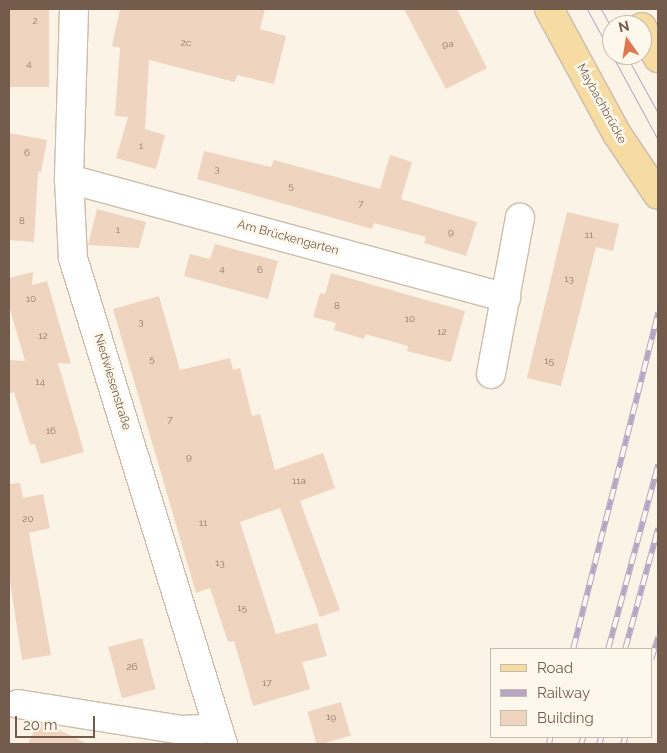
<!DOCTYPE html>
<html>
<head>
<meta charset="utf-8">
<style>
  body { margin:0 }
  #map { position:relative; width:667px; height:753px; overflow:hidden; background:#fbf4e6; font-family:Raleway,sans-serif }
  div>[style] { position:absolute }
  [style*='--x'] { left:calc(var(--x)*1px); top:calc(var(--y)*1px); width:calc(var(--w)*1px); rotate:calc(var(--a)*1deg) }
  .building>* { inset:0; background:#efd4bf; transform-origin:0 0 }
  .roads { filter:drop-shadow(1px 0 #ccbcad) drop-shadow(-1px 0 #ccbcad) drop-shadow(0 1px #ccbcad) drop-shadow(0 -1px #ccbcad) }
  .minor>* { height:28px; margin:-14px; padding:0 14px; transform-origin:14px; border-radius:14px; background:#fff }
  .major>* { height:28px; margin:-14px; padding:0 14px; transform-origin:14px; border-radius:14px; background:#f6dba2 }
  .tram>* { height:1px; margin:-0.5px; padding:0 0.5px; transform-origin:0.5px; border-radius:0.5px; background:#b7a5c4 }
  .rail>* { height:5.5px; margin-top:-2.75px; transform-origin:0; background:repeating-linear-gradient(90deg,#fef8ec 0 11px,#b7a5c4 0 22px); box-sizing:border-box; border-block:1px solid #b7a5c4 }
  span { translate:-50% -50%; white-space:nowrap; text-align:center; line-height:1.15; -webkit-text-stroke:5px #fef8ec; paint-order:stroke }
  .number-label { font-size:10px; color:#927a69 }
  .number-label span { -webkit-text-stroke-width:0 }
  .street-label { font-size:12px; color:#735c4c }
  .frame { position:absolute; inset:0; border:10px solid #735c4c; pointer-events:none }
  .legend { position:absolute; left:490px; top:648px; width:162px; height:90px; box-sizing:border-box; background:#fef8ec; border:1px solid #c6baac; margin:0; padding:6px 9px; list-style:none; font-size:15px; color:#735c4c }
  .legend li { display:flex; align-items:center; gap:10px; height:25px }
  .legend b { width:25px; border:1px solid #c6baac }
  .north { position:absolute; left:602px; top:15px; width:50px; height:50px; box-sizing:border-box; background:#fef8ec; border:1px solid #c6baac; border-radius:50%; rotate:347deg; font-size:14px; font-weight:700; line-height:20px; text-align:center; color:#735c4c }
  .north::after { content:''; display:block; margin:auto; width:18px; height:22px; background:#de7852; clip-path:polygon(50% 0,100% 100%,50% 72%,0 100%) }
  .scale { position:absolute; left:15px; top:716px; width:80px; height:22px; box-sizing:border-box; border:2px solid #735c4c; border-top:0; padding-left:6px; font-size:15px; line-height:18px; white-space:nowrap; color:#735c4c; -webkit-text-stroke:4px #fef8ec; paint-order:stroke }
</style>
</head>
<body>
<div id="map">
  <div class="building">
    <div style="left:9px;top:9px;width:40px;height:78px"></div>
    <div style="clip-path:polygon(120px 9px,265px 9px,260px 29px,286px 36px,274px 84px,237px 75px,235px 82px,149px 60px,145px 129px,165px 135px,156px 169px,116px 158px,128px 117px,115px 116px,120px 48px,112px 46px)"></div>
    <div style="clip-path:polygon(404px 9px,457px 9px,487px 68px,446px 89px)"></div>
    <div style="clip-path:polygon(9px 133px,47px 140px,41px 172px,38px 171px,34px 242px,9px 240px)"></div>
    <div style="clip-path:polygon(204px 151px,271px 167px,274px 160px,380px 189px,390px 155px,412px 162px,401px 199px,477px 222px,466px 256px,424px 243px,426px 237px,374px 223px,372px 229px,197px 179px)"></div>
    <div style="clip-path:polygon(97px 209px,146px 222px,139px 248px,88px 245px)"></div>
    <div style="clip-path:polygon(567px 212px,619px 224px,613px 251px,596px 247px,561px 386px,527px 378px)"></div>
    <div style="clip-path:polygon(215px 244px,278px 261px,268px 299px,184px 276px,190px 254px,210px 259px)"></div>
    <div style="clip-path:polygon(33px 272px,32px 285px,47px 281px,71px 364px,58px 363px,84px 452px,41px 464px,35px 444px,30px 445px,14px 392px,9px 394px,9px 360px,25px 361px,9px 306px,9px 278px)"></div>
    <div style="clip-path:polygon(331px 273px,465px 311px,451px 362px,407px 351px,408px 346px,365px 334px,364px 339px,334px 330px,336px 323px,313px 317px,320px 293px,325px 294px)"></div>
    <div style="clip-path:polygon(159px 296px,180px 370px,230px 358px,233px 370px,240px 368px,252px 416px,260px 414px,275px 470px,323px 453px,335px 488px,300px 501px,340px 610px,320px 617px,280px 508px,240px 522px,276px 634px,317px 623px,327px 656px,302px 662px,310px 689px,253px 706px,234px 641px,228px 642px,210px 588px,196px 593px,113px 309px)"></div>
    <div style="clip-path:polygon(20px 483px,23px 498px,43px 494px,50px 528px,29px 533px,51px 655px,22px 660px,9px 575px,9px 484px)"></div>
    <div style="left:142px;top:638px;width:53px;height:35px;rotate:75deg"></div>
    <div style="left:341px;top:702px;width:35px;height:35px;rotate:74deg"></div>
    <div style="clip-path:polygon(38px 723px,49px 725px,88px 744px,28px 744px)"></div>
  </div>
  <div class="roads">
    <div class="minor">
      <div style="--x:74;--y:9;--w:170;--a:91.7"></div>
      <div style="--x:69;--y:179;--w:79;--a:87.1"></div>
      <div style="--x:73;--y:258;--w:509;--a:72.85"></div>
      <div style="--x:69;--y:179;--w:453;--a:15.2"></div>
      <div style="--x:491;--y:374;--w:159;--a:-79.5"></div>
      <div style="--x:18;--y:704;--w:166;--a:9"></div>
      <div style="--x:182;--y:730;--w:36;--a:-3"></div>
    </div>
    <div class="major">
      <div style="--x:549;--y:9;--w:142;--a:61.5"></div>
      <div style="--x:617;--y:134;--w:73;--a:56.1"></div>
      <div style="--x:642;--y:27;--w:35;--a:63"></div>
    </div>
  </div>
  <div class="tram">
    <div style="--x:587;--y:9;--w:149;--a:61.5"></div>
    <div style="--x:601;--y:9;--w:23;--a:61"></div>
    <div style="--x:626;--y:55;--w:66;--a:61.1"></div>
  </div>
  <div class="rail">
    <div style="--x:573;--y:649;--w:347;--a:-75.8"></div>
    <div style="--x:608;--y:649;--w:191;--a:-74.8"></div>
    <div style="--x:625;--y:649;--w:125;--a:-74.7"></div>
    <div style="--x:651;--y:659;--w:23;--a:-72"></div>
    <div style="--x:549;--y:744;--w:7;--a:-82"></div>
    <div style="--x:581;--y:744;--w:7;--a:-74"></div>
    <div style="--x:599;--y:744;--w:7;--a:-74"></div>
    <div style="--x:623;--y:744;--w:7;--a:-74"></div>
  </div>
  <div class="number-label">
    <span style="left:35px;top:21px">2</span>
    <span style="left:186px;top:43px">2c</span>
    <span style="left:448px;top:44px">9a</span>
    <span style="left:29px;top:64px">4</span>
    <span style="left:141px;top:146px">1</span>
    <span style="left:27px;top:153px">6</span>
    <span style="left:217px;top:169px">3</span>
    <span style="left:291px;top:186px">5</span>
    <span style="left:361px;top:204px">7</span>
    <span style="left:22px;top:221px">8</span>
    <span style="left:118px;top:230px">1</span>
    <span style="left:451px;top:232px">9</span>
    <span style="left:589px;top:235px">11</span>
    <span style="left:222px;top:269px">4</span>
    <span style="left:260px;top:270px">6</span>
    <span style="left:569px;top:279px">13</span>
    <span style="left:31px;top:299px">10</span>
    <span style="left:337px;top:306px">8</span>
    <span style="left:410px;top:319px">10</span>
    <span style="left:141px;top:322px">3</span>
    <span style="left:442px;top:332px">12</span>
    <span style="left:43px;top:336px">12</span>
    <span style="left:152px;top:359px">5</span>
    <span style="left:549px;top:361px">15</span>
    <span style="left:40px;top:382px">14</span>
    <span style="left:170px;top:420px">7</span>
    <span style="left:51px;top:431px">16</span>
    <span style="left:189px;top:457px">9</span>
    <span style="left:299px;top:481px">11a</span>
    <span style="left:28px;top:519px">20</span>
    <span style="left:203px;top:523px">11</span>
    <span style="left:220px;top:563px">13</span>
    <span style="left:242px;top:608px">15</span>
    <span style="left:132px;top:667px">26</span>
    <span style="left:267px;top:683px">17</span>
    <span style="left:331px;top:717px">19</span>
  </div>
  <div class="street-label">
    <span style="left:601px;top:104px;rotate:61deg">Maybachbrücke</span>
    <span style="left:288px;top:238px;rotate:15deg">Am Brückengarten</span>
    <span style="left:112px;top:382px;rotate:73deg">Niedwiesenstraße</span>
  </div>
  <div class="frame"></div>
  <ul class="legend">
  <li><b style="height:6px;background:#f6dba2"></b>Road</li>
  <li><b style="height:6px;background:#b7a5c4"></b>Railway</li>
  <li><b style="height:14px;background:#efd4bf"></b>Building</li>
  </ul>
  <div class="north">N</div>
  <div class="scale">20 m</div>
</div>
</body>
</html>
